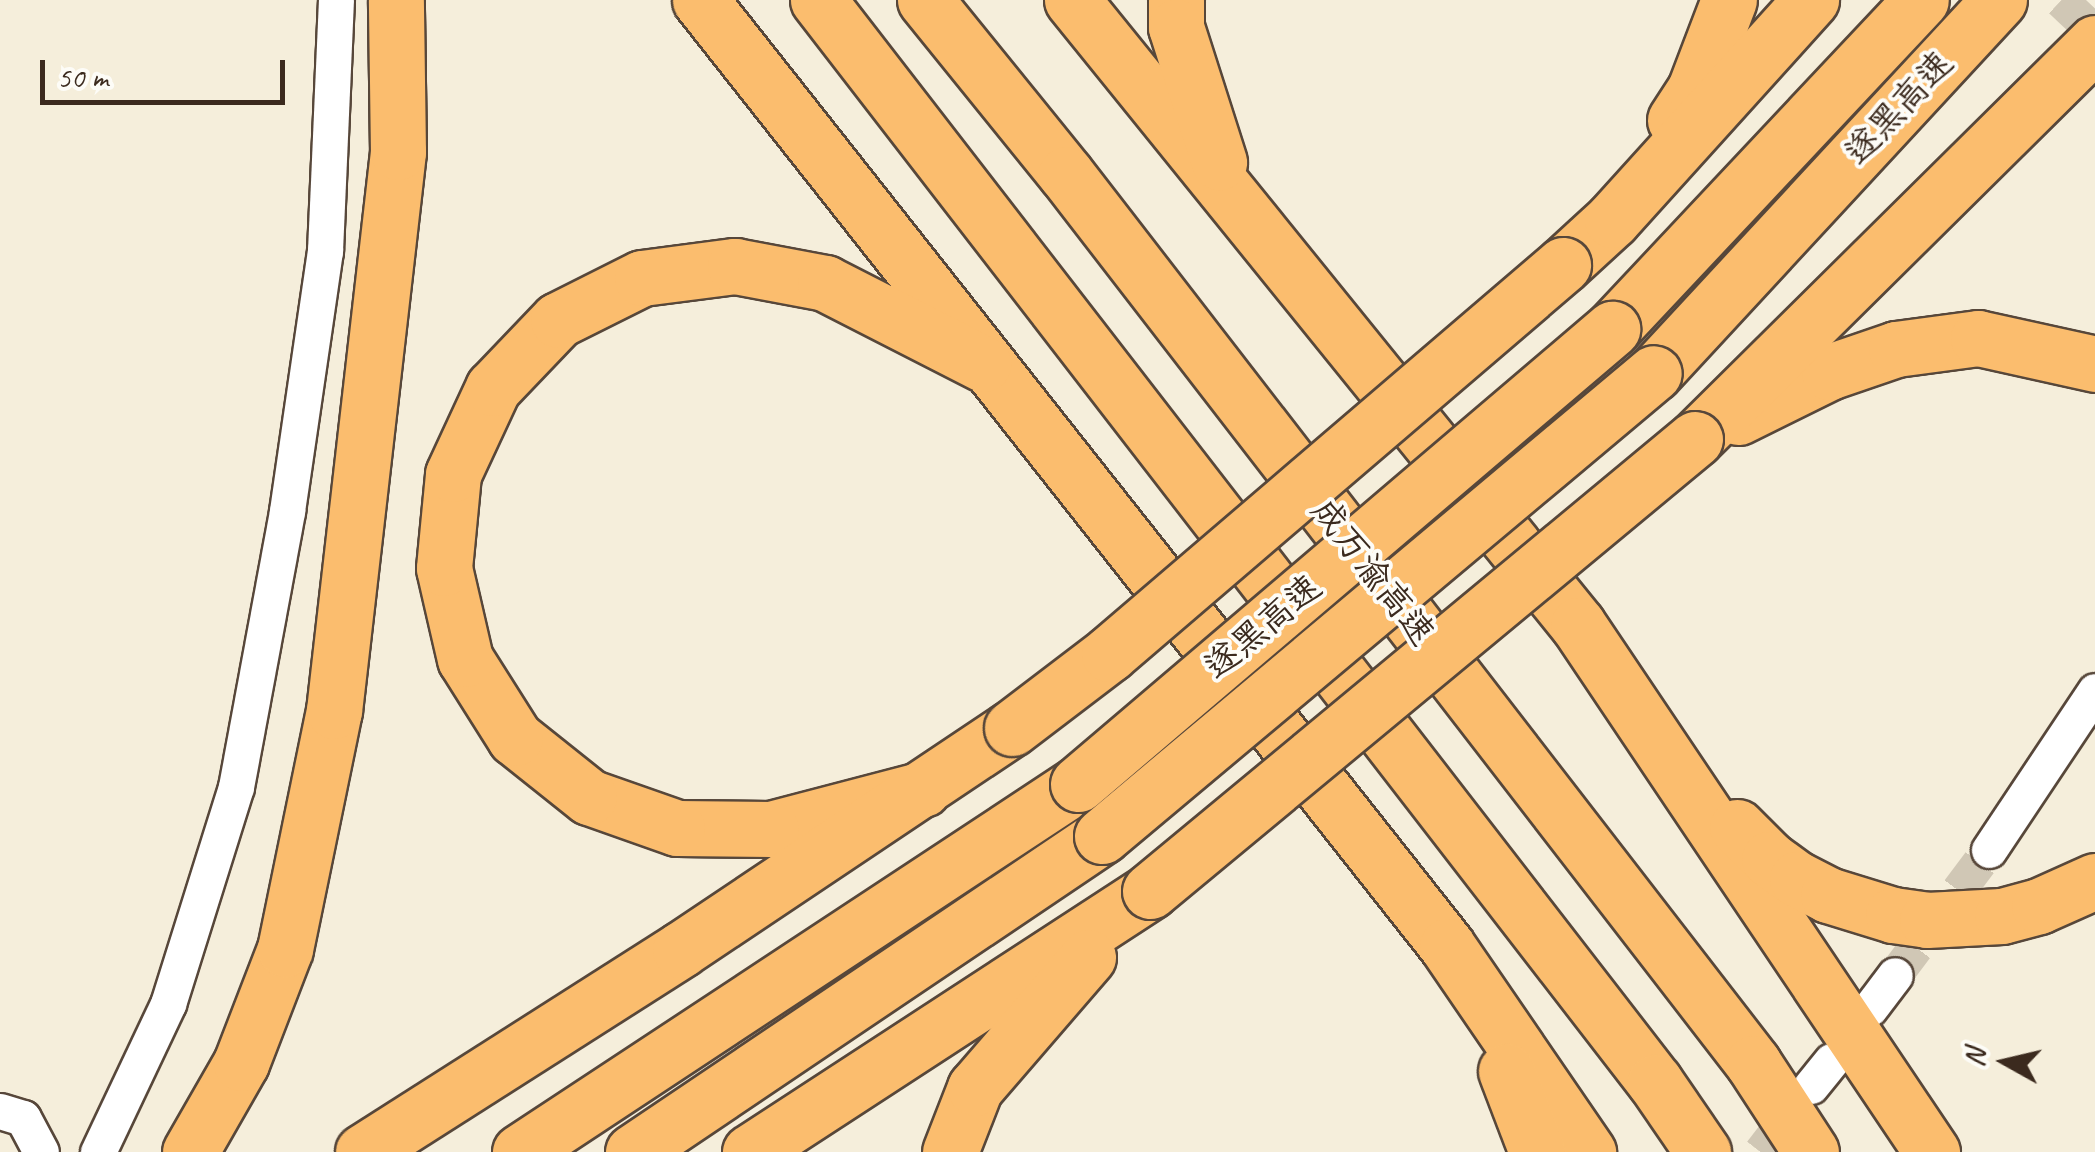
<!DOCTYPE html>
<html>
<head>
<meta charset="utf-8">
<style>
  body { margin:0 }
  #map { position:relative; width:2095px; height:1152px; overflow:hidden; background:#f5eedb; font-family:Caveat,"LXGW WenKai TC",sans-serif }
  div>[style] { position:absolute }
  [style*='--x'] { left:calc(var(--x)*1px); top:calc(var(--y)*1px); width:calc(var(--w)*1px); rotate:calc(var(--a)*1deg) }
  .street-tunnel>* { height:35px; margin-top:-17.5px; transform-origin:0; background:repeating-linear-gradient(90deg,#d0c7b5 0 35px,transparent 0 53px) }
  .roads { filter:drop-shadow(2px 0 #57473a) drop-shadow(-2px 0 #57473a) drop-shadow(0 2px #57473a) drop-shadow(0 -2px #57473a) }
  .street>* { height:35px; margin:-17.5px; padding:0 17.5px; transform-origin:17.5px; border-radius:17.5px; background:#fff }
  .highway>* { height:55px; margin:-27.5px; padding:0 27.5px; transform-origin:27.5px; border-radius:27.5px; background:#fbbd6e }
  .bridges { filter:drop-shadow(2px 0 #57473a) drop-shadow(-2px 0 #57473a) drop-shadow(0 2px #57473a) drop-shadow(0 -2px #57473a) }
  .highway-bridge>* { height:55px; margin:-27.5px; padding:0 27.5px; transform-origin:27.5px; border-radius:27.5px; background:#fbbd6e }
  span { translate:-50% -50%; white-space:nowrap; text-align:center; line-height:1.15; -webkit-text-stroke:8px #fdfcf7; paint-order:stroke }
  .street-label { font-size:35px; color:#3b2a1e }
  .north { position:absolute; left:1955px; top:1012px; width:100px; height:100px; -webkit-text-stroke:8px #fdfcf7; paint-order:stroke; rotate:278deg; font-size:28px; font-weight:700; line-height:40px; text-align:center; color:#3b2a1e }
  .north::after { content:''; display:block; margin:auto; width:35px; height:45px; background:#3b2a1e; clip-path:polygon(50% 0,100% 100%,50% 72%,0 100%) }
  .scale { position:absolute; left:40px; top:60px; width:245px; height:45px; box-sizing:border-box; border:5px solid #3b2a1e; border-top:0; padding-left:12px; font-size:30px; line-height:35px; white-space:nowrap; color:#3b2a1e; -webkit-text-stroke:8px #fdfcf7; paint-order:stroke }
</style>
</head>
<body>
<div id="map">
  <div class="street-tunnel">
    <div style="--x:2061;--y:0;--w:47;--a:43.3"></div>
    <div style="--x:1895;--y:975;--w:156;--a:-53.1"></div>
    <div style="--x:1761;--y:1152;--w:59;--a:-52.5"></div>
  </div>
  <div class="roads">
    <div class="street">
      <div style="--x:1989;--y:850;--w:191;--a:-56.3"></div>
      <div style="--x:1870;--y:1008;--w:41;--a:-52.9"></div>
      <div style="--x:1811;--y:1086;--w:32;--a:-51"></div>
      <div style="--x:0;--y:1111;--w:24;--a:17"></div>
      <div style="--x:23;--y:1118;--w:38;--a:62"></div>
      <div style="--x:98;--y:1152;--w:164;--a:-64.7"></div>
      <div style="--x:168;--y:1004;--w:227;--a:-72.6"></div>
      <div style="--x:236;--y:787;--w:281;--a:-79.5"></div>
      <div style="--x:287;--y:511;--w:263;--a:-81.7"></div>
      <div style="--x:325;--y:251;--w:251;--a:-87.5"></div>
    </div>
    <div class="highway">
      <div style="--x:700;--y:0;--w:1205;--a:51.7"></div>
      <div style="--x:1447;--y:946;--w:250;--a:55.6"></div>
      <div style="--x:818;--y:0;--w:1368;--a:52.28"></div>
      <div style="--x:1655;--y:1082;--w:85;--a:55.6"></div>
      <div style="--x:925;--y:0;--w:224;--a:51"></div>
      <div style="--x:1066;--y:174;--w:1124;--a:52.3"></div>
      <div style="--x:1753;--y:1063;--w:106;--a:56.9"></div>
      <div style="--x:1072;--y:0;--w:804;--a:51.01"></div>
      <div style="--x:1578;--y:625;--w:635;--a:56.11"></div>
      <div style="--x:1176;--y:0;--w:27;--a:90"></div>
      <div style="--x:1176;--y:27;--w:142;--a:72.3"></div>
      <div style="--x:1675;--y:120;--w:37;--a:-57"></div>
      <div style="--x:1695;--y:89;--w:95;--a:-69.1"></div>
      <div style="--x:1563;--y:265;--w:67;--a:-42.6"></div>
      <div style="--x:1612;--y:220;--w:297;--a:-47.9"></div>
      <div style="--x:1612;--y:329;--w:451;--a:-46.8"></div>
      <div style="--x:1654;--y:373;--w:508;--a:-47.23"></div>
      <div style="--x:1738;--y:417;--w:102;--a:-26.3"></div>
      <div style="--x:1829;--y:372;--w:71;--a:-18.9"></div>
      <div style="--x:1896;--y:349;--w:83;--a:-7.6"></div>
      <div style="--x:1978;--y:338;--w:120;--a:12.5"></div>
      <div style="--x:1695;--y:439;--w:563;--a:-44.71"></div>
      <div style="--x:923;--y:789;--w:157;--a:165.3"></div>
      <div style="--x:771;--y:829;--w:94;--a:-179.4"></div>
      <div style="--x:677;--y:828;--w:93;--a:-160.6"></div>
      <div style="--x:589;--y:797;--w:95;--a:-141.4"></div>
      <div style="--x:515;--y:738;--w:93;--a:-122.3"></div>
      <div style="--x:465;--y:659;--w:93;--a:-103"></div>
      <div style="--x:444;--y:568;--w:94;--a:-84.5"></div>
      <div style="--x:453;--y:474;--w:95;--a:-65.1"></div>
      <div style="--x:493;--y:388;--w:94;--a:-46.3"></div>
      <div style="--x:558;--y:320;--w:94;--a:-26.6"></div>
      <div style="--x:642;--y:278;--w:94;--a:-7.4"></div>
      <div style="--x:735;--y:266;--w:92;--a:10.7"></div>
      <div style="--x:825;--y:283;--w:178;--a:27.1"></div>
      <div style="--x:1737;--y:827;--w:45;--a:45"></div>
      <div style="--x:1769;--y:859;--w:34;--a:36"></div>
      <div style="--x:1797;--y:879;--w:35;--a:27"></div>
      <div style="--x:1828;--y:895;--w:68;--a:17.1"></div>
      <div style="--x:1893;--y:915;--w:34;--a:8"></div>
      <div style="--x:1927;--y:920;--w:75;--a:-3.1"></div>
      <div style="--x:2002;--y:916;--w:38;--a:-15"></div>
      <div style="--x:2039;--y:906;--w:61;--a:-24.1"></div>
      <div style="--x:1506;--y:1071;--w:87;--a:69.1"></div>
      <div style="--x:190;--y:1152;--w:103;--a:-60.2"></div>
      <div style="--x:241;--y:1063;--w:122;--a:-68.9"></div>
      <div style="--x:285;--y:949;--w:243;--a:-78.4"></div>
      <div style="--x:334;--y:711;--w:563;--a:-83.47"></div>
      <div style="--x:398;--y:152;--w:152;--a:-90.8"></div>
      <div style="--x:363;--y:1152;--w:376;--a:-32.5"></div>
      <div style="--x:680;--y:950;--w:399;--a:-33.8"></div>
      <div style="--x:520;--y:1152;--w:668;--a:-33.4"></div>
      <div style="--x:633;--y:1152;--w:566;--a:-33.97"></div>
      <div style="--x:750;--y:1152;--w:478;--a:-33.1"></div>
      <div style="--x:950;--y:1152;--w:69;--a:-68.7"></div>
      <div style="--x:975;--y:1088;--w:173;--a:-49.2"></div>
    </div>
  </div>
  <div class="bridges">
    <div class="highway-bridge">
      <div style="--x:1012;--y:728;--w:122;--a:-37.3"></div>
      <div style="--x:1109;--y:654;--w:598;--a:-40.59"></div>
      <div style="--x:1078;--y:784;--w:702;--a:-40.43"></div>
      <div style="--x:1102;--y:836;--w:720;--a:-39.99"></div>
      <div style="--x:1150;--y:891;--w:708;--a:-39.67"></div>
    </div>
  </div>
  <div class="street-label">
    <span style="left:1899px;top:108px;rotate:-47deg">遂黑高速</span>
    <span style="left:1373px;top:572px;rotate:52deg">成万渝高速</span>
    <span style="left:1263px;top:627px;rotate:-40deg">遂黑高速</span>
  </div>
  <div class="north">N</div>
  <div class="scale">50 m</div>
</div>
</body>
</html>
